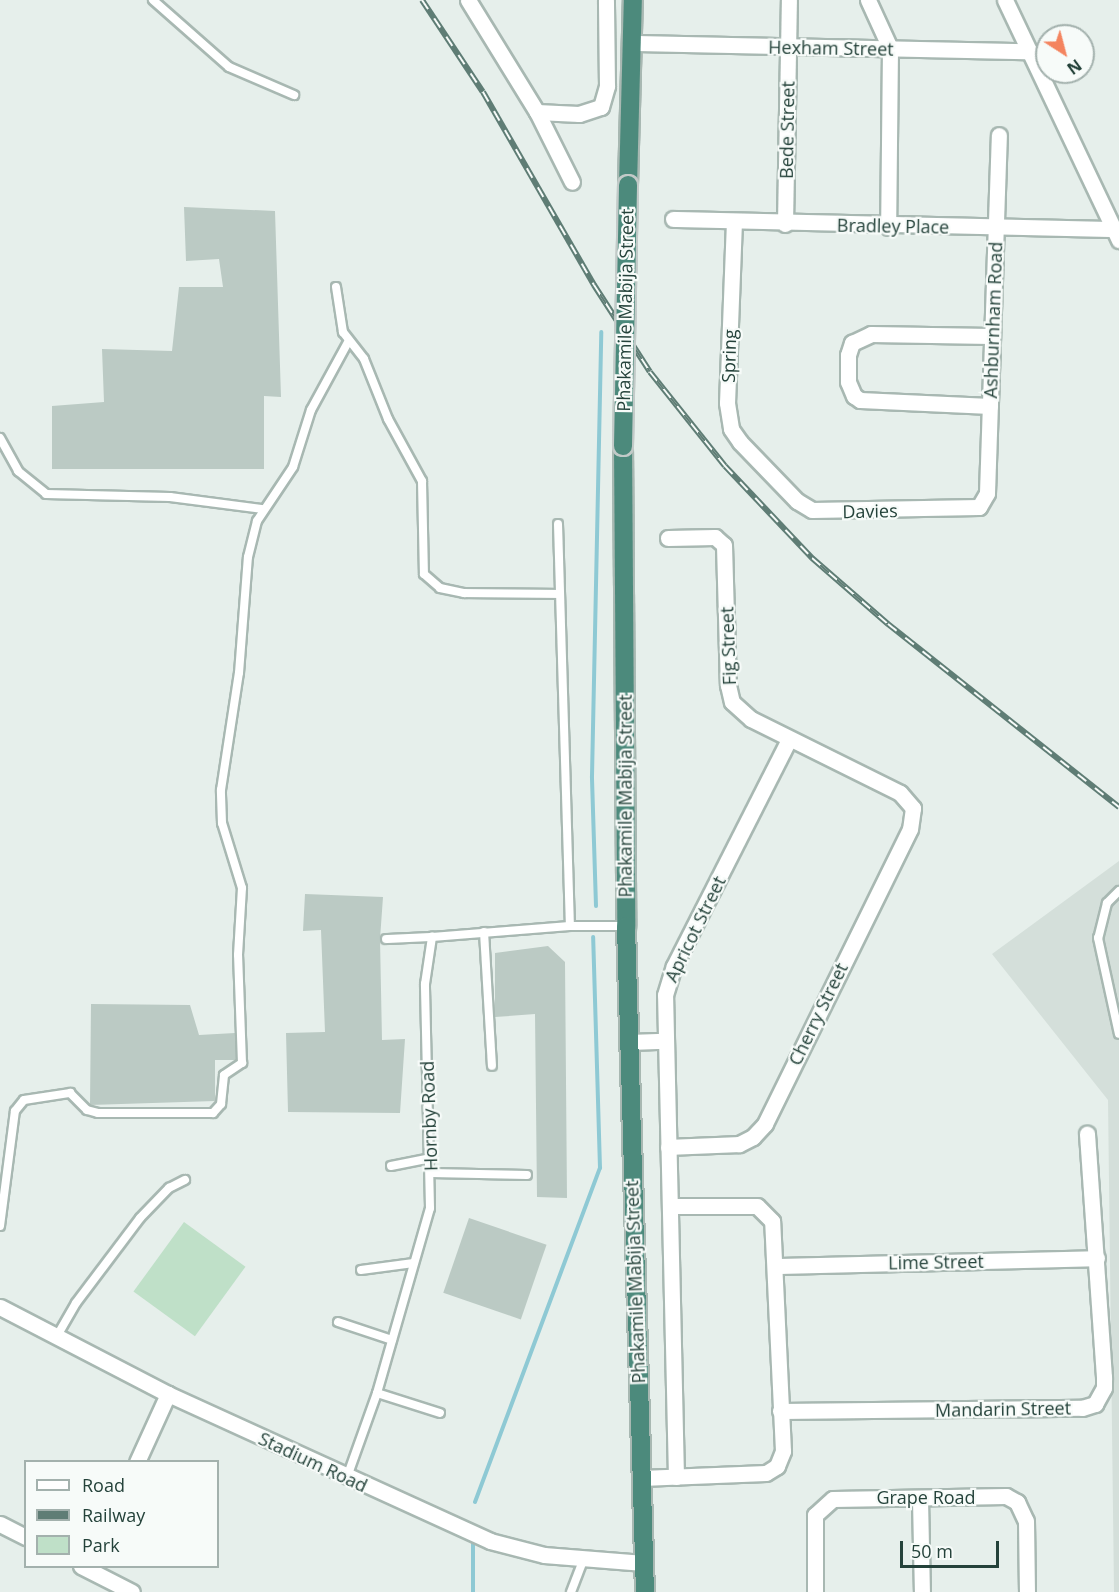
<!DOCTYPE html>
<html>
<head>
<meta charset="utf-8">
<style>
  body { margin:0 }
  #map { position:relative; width:1119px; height:1592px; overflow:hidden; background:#e6efeb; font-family:"Open Sans",sans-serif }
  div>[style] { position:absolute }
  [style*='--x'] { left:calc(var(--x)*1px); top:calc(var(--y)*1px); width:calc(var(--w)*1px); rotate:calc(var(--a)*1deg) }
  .built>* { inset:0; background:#d4dfda }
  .green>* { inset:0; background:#bfe0c8; transform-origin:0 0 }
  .stream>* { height:4px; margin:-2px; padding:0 2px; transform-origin:2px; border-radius:2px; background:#8ec9d4 }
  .building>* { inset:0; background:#bbcac4; transform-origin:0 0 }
  .roads { filter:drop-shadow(2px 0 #a8b8b2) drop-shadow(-2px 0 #a8b8b2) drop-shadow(0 2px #a8b8b2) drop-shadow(0 -2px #a8b8b2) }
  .service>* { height:8px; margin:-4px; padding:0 4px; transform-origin:4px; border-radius:4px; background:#fff }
  .minor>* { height:15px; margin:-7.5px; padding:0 7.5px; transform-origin:7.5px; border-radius:7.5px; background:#fff }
  .trunk>* { height:18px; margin:-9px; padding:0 9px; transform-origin:9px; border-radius:9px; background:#4c8a7c }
  .rail>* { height:6px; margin-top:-3px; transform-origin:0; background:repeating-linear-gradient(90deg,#f7fbf9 0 11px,#5f7d75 0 22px); box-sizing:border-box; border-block:2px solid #5f7d75 }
  .bridges { filter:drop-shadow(2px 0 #c2cac8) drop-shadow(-2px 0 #c2cac8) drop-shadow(0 2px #c2cac8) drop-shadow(0 -2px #c2cac8) }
  .trunk-bridge>* { height:18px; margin:-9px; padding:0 9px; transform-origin:9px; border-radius:9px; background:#4c8a7c }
  span { translate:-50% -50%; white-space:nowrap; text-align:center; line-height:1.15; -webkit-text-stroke:4.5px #f7fbf9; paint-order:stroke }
  .street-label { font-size:18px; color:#24423a }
  .legend { position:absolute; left:24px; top:1460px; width:195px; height:108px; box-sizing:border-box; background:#f7fbf9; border:2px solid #a3b1ad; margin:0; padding:8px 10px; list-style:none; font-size:18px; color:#24423a }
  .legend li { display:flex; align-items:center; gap:12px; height:30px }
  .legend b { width:30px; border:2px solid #a3b1ad }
  .north { position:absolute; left:1035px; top:24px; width:60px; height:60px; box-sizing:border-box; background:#f7fbf9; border:2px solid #a3b1ad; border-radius:50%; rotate:144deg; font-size:16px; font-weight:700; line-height:24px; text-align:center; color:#24423a }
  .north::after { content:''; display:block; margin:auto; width:21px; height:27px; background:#f4845f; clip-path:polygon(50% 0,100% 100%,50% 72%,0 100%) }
  .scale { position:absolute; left:900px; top:1541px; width:99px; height:27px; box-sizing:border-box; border:3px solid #24423a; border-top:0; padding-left:8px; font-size:18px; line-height:21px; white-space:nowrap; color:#24423a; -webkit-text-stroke:4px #f7fbf9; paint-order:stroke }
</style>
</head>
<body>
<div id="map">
  <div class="built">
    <div style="clip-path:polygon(1119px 861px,1119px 1592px,1114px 1592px,1108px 1100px,992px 954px)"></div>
  </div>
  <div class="green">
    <div style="left:184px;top:1222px;width:76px;height:86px;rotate:36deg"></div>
  </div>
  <div class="stream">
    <div style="--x:596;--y:906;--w:130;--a:-91.8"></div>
    <div style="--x:592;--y:776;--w:444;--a:-88.8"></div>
    <div style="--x:475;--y:1502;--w:357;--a:-69.5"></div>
    <div style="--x:600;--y:1168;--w:231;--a:-91.7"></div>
    <div style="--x:473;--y:1592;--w:50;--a:-90"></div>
  </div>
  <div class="building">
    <div style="clip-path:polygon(184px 207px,275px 211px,281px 397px,264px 396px,264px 469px,52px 469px,52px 406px,104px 402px,102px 349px,172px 351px,179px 287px,223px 287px,219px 259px,186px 261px)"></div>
    <div style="clip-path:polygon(305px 894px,383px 897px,380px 939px,382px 1040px,405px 1039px,400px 1113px,288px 1112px,286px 1033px,325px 1032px,321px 930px,303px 931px)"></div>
    <div style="clip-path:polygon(548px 946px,565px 962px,567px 1198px,537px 1197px,535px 1014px,495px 1017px,495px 953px)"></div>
    <div style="clip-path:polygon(91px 1004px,190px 1005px,199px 1035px,235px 1033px,236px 1060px,215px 1060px,215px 1101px,90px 1105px)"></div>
    <div style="left:469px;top:1218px;width:82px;height:79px;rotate:19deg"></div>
  </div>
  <div class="roads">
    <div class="service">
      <div style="--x:153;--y:0;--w:101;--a:41.4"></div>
      <div style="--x:229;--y:67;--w:71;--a:23.3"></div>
      <div style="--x:336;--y:287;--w:46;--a:81.2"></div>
      <div style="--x:343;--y:332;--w:34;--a:52"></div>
      <div style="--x:364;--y:359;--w:65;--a:68.2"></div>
      <div style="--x:388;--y:419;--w:71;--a:61.3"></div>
      <div style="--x:422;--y:481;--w:93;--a:88.8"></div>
      <div style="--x:424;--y:574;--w:21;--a:41"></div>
      <div style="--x:440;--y:588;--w:25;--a:12"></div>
      <div style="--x:464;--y:593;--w:96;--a:0.6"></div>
      <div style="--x:0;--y:438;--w:38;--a:61"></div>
      <div style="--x:18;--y:471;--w:36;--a:39"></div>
      <div style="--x:46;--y:494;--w:124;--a:1.4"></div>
      <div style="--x:170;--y:497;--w:94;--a:7.4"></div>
      <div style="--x:558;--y:524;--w:402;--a:88.3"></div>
      <div style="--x:1119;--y:891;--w:17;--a:135"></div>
      <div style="--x:1107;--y:903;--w:36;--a:104"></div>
      <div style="--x:1098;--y:938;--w:98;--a:77.7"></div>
      <div style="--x:484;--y:932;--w:134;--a:86.6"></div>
      <div style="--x:386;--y:939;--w:46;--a:-2.5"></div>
      <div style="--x:391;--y:1166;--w:41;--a:-11.3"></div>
      <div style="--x:431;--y:1173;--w:96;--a:1.2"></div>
      <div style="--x:0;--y:1226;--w:116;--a:-82.6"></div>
      <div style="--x:15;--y:1111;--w:14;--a:-51"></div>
      <div style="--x:24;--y:1100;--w:47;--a:-8.7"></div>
      <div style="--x:70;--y:1093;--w:24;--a:45"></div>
      <div style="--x:87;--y:1110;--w:11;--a:15"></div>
      <div style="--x:98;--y:1113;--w:115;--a:0"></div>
      <div style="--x:213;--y:1113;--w:12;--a:-48"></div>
      <div style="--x:221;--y:1104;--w:29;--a:-84"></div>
      <div style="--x:224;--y:1075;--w:22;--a:-34"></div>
      <div style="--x:242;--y:1063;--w:108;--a:-92.1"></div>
      <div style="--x:238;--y:955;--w:67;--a:-86.6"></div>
      <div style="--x:242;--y:888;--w:68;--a:-107.1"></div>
      <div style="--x:222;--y:823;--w:33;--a:-92"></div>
      <div style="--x:221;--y:790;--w:118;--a:-81.3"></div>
      <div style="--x:239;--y:673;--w:116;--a:-85.6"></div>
      <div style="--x:248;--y:557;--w:37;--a:-76"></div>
      <div style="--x:257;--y:521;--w:65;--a:-56.3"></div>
      <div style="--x:293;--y:467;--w:60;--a:-72.5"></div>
      <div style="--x:311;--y:410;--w:77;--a:-61.4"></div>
      <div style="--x:361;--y:1270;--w:53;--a:-7.5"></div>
      <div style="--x:338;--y:1322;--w:57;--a:18.4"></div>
      <div style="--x:57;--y:1336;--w:38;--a:-60"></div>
      <div style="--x:76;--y:1303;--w:106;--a:-53"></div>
      <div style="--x:140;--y:1218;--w:42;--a:-46"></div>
      <div style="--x:169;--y:1188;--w:18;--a:-27"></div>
      <div style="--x:377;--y:1393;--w:66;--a:17.6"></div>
      <div style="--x:347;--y:1477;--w:89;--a:-70.3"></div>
      <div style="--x:377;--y:1393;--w:192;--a:-74"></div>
      <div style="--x:430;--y:1208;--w:224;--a:-91.3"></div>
      <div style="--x:425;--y:984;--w:48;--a:-81.5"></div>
      <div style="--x:432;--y:937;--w:138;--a:-4.6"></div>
      <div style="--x:570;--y:926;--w:56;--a:0"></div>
      <div style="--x:571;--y:1592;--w:36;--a:-69"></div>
    </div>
    <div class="minor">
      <div style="--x:468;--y:0;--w:132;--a:58.4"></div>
      <div style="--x:537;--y:112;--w:78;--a:63.4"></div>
      <div style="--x:868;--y:0;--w:53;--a:65.4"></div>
      <div style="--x:890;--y:48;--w:179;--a:90.6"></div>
      <div style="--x:1005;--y:0;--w:266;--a:64.6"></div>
      <div style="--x:632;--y:43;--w:398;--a:1.2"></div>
      <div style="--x:537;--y:112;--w:42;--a:2.7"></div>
      <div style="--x:579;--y:114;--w:23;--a:-18"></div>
      <div style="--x:601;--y:107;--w:22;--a:-74"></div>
      <div style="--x:607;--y:86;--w:86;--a:-90.7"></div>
      <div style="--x:673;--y:219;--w:440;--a:1.3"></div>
      <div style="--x:734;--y:221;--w:182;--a:92.2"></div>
      <div style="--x:727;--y:403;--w:26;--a:81"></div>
      <div style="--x:731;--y:429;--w:16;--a:55"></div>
      <div style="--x:740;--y:442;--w:82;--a:46"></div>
      <div style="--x:797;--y:501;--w:17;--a:31"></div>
      <div style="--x:812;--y:510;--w:167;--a:-1"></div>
      <div style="--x:979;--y:507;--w:16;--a:-60"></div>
      <div style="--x:987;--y:493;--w:358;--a:-88.1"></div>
      <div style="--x:785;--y:224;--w:224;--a:-89"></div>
      <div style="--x:990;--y:406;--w:130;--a:-177.4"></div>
      <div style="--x:860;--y:400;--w:7;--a:-146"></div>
      <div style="--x:854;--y:396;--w:15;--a:-113"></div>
      <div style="--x:848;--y:382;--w:27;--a:-90"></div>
      <div style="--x:848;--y:355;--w:13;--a:-72"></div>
      <div style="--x:852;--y:343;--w:21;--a:-25"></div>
      <div style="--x:871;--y:334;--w:120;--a:1"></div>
      <div style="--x:668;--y:538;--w:47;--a:-1.2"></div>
      <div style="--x:715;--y:537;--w:12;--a:42"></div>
      <div style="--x:724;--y:545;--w:140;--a:88.4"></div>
      <div style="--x:728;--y:685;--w:17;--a:77"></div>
      <div style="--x:732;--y:702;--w:25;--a:42"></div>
      <div style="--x:751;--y:719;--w:166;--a:26.4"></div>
      <div style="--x:900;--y:793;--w:20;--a:49"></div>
      <div style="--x:913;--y:808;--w:21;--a:98"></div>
      <div style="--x:910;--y:829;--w:329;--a:116.2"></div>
      <div style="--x:765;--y:1124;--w:18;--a:133"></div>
      <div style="--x:753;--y:1137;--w:16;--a:153"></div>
      <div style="--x:739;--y:1144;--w:71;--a:177.6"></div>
      <div style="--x:629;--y:1042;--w:35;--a:-2"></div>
      <div style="--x:776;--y:1266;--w:321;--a:-1.4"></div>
      <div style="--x:0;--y:1307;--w:189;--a:27.4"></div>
      <div style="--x:168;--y:1394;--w:354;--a:24.5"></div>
      <div style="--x:490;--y:1541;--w:56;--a:14.5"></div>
      <div style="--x:544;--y:1555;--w:100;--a:4.6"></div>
      <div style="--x:780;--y:1411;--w:302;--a:-0.6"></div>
      <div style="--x:1082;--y:1408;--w:14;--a:-17"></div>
      <div style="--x:1095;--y:1404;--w:18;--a:-61"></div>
      <div style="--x:1104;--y:1388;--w:11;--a:-90"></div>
      <div style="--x:1104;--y:1377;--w:244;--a:-94"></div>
      <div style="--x:137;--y:1462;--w:75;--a:-65.5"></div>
      <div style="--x:676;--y:1477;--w:482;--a:-91.3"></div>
      <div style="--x:665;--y:995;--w:30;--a:-73"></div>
      <div style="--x:674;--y:966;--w:254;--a:-63.1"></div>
      <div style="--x:641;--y:1478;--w:125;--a:-2.3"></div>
      <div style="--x:766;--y:1473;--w:13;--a:-32"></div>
      <div style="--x:777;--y:1466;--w:16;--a:-68"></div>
      <div style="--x:783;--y:1451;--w:230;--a:-92.7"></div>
      <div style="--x:772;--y:1221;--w:21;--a:-135"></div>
      <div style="--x:757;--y:1206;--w:85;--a:180"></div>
      <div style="--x:920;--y:1499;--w:93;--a:88.8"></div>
      <div style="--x:0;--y:1524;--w:29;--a:27"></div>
      <div style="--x:81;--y:1566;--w:57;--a:27"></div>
      <div style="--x:815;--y:1592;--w:77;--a:-90"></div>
      <div style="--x:815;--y:1515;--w:24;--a:-42"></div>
      <div style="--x:833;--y:1499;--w:173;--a:-1"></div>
      <div style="--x:1006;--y:1496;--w:13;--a:29"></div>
      <div style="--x:1017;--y:1502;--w:21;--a:65"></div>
      <div style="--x:1026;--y:1521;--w:71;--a:89.2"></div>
    </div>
    <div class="trunk">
      <div style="--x:628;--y:185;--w:185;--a:-88.5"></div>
      <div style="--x:623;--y:446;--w:480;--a:89.6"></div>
      <div style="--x:626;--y:926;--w:666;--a:88.37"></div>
    </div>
  </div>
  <div class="rail">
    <div style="--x:422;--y:0;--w:110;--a:56.5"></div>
    <div style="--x:483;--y:92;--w:223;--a:60.1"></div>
    <div style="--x:594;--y:285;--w:103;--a:57.2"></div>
    <div style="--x:650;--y:372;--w:120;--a:51.4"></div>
    <div style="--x:725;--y:466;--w:127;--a:46.6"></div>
    <div style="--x:812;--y:558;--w:101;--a:41"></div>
    <div style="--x:888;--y:624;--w:295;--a:38.4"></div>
  </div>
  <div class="bridges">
    <div class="trunk-bridge">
      <div style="--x:623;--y:446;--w:261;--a:-88.9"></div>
    </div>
  </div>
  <div class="street-label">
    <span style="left:831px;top:48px;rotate:1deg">Hexham Street</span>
    <span style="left:787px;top:130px;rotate:-89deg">Bede Street</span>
    <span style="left:893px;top:226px;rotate:1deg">Bradley Place</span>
    <span style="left:625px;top:310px;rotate:-89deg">Phakamile Mabija Street</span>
    <span style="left:993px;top:320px;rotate:-88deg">Ashburnham Road</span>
    <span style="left:729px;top:356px;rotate:-88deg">Spring</span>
    <span style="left:870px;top:511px;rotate:-1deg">Davies</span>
    <span style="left:728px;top:646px;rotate:-92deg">Fig Street</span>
    <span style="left:625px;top:796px;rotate:-90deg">Phakamile Mabija Street</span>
    <span style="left:695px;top:929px;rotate:-64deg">Apricot Street</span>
    <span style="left:818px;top:1014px;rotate:-64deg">Cherry Street</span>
    <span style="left:429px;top:1116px;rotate:-92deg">Hornby Road</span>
    <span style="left:936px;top:1262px;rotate:-1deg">Lime Street</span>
    <span style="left:635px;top:1282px;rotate:-92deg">Phakamile Mabija Street</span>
    <span style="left:1003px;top:1409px;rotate:-1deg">Mandarin Street</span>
    <span style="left:313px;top:1462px;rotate:25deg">Stadium Road</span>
    <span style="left:926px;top:1497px">Grape Road</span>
  </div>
  <ul class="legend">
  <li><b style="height:8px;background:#fff"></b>Road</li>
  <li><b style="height:8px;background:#5f7d75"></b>Railway</li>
  <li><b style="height:16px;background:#bfe0c8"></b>Park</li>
  </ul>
  <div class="north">N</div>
  <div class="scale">50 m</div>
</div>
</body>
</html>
